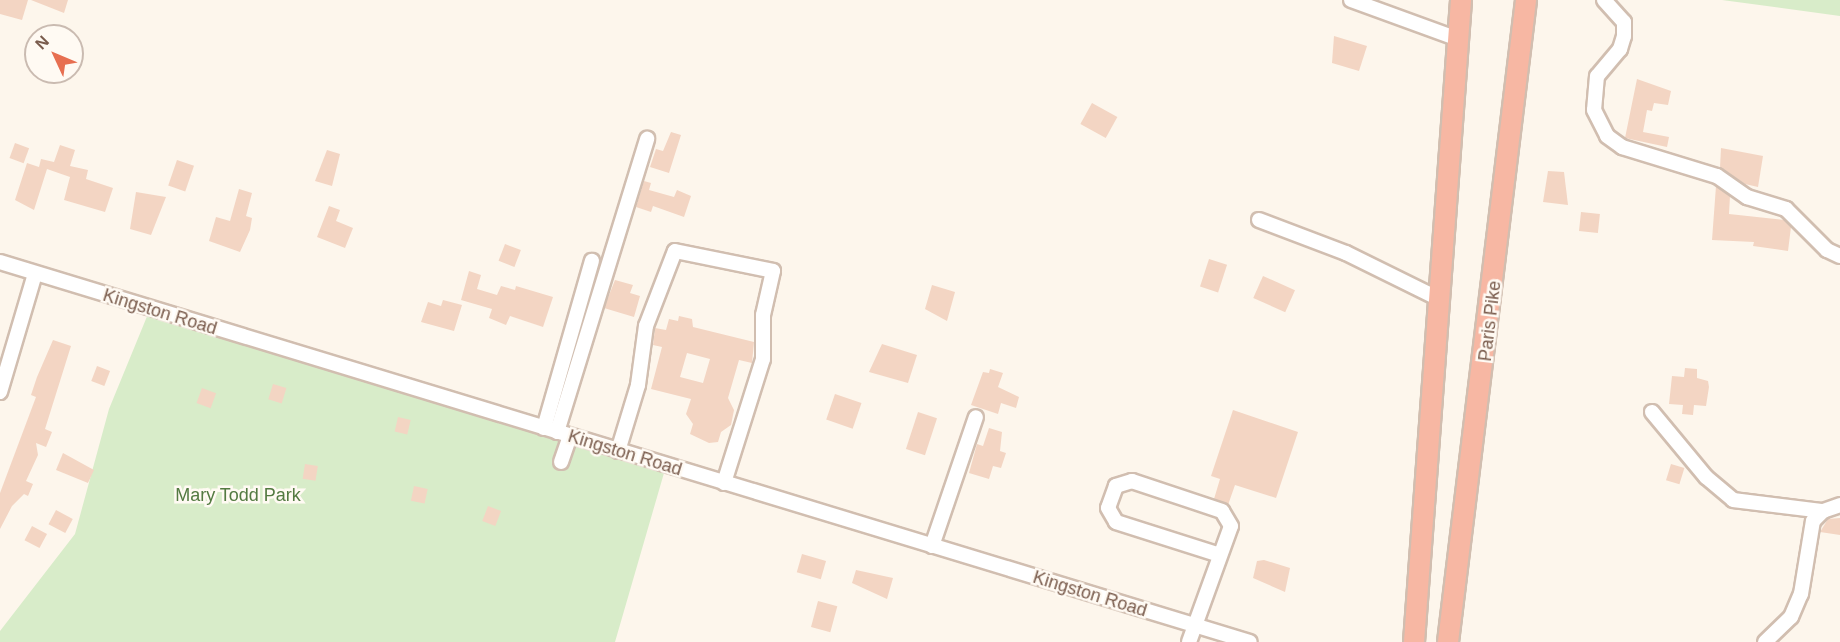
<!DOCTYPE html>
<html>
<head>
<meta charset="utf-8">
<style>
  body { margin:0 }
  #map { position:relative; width:1840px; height:642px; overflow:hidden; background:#fdf6ec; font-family:Arial,sans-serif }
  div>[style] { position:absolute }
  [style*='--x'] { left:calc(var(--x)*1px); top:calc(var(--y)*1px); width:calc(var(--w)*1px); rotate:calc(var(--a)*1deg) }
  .green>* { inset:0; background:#d8ecc9 }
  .building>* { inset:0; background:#f3d5c3; transform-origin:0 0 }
  .roads { filter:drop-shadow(2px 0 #d1beb0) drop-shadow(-2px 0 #d1beb0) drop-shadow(0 2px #d1beb0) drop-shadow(0 -2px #d1beb0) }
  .minor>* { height:14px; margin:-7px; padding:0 7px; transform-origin:7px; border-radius:7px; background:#fff }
  .highway>* { height:20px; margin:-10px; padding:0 10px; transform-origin:10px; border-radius:10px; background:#f7b7a3 }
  span { translate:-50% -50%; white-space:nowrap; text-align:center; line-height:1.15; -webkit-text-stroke:5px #fffaf3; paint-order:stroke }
  .street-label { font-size:18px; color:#7a5c4d }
  .park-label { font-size:18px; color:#537a41 }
  .north { position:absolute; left:24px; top:24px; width:60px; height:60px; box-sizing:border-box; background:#fffaf3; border:2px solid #cabbb1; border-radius:50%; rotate:314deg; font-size:16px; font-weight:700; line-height:24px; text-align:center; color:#7a5c4d }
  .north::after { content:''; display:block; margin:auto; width:21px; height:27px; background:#e76f51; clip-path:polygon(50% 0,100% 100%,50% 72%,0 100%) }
</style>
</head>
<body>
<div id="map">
  <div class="green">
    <div style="clip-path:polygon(1722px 0,1840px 0,1840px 16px)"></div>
    <div style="clip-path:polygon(148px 314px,664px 473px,615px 642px,0 642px,0 631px,75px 534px,109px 409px)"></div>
  </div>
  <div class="building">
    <div style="clip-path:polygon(0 0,28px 0,22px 20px,0 14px)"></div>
    <div style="clip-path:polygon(31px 0,68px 0,64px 13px)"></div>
    <div style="clip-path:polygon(1334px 36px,1367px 46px,1359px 71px,1332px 63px)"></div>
    <div style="clip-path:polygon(1637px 79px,1671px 91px,1668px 105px,1654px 103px,1652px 111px,1647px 110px,1643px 132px,1669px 137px,1667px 147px,1625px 138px)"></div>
    <div style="left:1092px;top:103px;width:29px;height:24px;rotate:29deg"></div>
    <div style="clip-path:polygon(671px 132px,681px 135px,669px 173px,650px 167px,656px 149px,663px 151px)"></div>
    <div style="left:15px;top:143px;width:15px;height:16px;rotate:20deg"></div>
    <div style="clip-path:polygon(60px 145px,75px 150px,70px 166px,88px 170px,86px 179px,113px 188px,105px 212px,64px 200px,70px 177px,47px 169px,34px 210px,15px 200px,27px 163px,39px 167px,41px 159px,54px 162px)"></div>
    <div style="clip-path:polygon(1721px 148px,1763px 156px,1758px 187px,1745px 184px,1720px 168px)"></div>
    <div style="clip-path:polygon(327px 150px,340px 154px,332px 186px,315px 181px)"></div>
    <div style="left:177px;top:160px;width:18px;height:27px;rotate:19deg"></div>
    <div style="clip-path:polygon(1548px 171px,1564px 172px,1568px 205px,1543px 202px)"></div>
    <div style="clip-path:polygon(644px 181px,651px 183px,649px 190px,674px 197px,677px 190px,691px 196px,684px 217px,653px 206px,651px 212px,636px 207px)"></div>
    <div style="clip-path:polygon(1716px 186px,1730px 196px,1729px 214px,1784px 220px,1791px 227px,1788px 251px,1753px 246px,1754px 242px,1712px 240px)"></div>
    <div style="clip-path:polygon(239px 189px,252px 193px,246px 216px,252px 218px,250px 230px,240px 252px,209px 241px,216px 217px,230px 221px)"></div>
    <div style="clip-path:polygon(136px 192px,166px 197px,151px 235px,130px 229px)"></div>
    <div style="clip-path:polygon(329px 206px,340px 210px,336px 221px,353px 228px,345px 248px,317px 237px)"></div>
    <div style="left:1581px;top:212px;width:19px;height:19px;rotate:6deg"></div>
    <div style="left:505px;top:244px;width:17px;height:18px;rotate:21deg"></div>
    <div style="left:1209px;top:259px;width:19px;height:29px;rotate:18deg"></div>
    <div style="clip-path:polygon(469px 271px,481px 275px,477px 289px,497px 295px,501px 286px,515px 290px,516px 286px,553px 297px,543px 327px,510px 316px,506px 325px,489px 318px,492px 309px,461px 300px)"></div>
    <div style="left:1263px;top:276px;width:35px;height:24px;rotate:24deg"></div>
    <div style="clip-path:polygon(615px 280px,633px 285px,630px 293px,640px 296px,634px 317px,604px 308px)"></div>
    <div style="clip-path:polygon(932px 285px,955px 292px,947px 321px,925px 309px)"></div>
    <div style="clip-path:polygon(443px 300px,462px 305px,454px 331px,421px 322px,428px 302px,441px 306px)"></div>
    <div style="clip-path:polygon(evenodd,679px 316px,692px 319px,693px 327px,754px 342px,752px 363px,739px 360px,728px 398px,734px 410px,731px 425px,721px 432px,718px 442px,709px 443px,690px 434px,693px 424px,686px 414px,691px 399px,651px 389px,662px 347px,653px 345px,655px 328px,666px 330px,669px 319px,678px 321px,679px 316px,687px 353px,710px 359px,703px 383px,680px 377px,687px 353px)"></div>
    <div style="clip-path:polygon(53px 340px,71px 346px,45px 429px,52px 432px,46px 447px,36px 443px,38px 455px,26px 481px,33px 484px,28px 496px,24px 494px,12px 506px,0 529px,0 493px,36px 397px,31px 395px,37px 377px)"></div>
    <div style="clip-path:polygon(882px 344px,917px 355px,908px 383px,869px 372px)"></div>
    <div style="left:97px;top:366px;width:14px;height:16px;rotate:21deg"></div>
    <div style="clip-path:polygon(1685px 368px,1697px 369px,1697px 378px,1708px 381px,1709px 387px,1706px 406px,1694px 405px,1693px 415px,1682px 414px,1683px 405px,1669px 404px,1672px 376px,1684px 377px)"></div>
    <div style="clip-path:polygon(990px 369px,1003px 373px,998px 387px,1019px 397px,1016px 408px,1001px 403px,998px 414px,971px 405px,983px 372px,989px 373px)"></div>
    <div style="left:273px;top:384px;width:14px;height:16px;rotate:17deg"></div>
    <div style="left:202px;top:388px;width:15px;height:16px;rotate:20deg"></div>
    <div style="left:835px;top:394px;width:28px;height:27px;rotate:19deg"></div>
    <div style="clip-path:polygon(1233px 410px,1298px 432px,1276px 498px,1235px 485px,1228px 505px,1214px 499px,1220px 479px,1211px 476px)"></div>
    <div style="left:918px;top:412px;width:20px;height:39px;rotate:18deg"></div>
    <div style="left:398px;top:417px;width:13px;height:15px;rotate:13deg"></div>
    <div style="clip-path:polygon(989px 428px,1002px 432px,1000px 451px,1006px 453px,1001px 468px,993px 466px,989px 479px,969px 473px,977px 444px,983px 446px)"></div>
    <div style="clip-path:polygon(63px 453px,94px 470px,88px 483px,56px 470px)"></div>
    <div style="left:305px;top:464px;width:13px;height:15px;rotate:9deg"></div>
    <div style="left:1671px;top:464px;width:14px;height:17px;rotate:17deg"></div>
    <div style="left:414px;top:486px;width:14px;height:15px;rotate:12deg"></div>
    <div style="left:488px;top:506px;width:14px;height:16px;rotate:21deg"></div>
    <div style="left:56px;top:510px;width:19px;height:16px;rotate:28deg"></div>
    <div style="clip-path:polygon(1840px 518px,1840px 535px,1820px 532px,1828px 519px)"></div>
    <div style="left:32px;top:526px;width:17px;height:16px;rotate:28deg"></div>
    <div style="left:802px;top:554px;width:25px;height:19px;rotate:16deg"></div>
    <div style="clip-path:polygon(1264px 560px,1290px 568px,1285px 592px,1253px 578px,1257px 561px)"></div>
    <div style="clip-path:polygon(856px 570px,893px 578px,887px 599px,852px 583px)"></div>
    <div style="left:818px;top:601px;width:20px;height:27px;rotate:15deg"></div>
  </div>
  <div class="roads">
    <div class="minor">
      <div style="--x:1351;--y:0;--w:114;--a:20"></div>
      <div style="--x:1604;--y:0;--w:30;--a:48"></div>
      <div style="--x:1624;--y:22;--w:14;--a:90"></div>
      <div style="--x:1624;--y:36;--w:14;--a:107"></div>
      <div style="--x:1620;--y:49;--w:35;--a:130"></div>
      <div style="--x:1597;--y:76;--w:34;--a:95"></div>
      <div style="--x:1594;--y:110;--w:29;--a:63"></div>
      <div style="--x:1607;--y:136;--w:19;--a:36"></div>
      <div style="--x:1622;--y:147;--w:99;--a:17"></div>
      <div style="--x:1717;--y:176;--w:37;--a:35"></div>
      <div style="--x:1747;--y:197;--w:41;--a:17.1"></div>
      <div style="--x:1786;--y:209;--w:58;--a:45"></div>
      <div style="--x:1827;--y:250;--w:14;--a:25"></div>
      <div style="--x:1259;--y:220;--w:93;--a:20.8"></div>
      <div style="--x:1346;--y:253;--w:104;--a:26.3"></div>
      <div style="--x:0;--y:262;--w:1306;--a:16.91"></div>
      <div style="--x:0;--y:392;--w:123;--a:-73.5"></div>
      <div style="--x:1652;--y:412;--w:85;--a:50.3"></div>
      <div style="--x:1706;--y:477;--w:35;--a:40"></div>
      <div style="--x:1733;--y:500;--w:91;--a:7"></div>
      <div style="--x:1823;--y:511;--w:18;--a:-19"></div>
      <div style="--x:544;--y:428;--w:174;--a:-74"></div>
      <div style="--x:557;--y:432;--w:307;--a:-72.9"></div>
      <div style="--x:618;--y:451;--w:69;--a:-73.1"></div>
      <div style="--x:638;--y:385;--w:60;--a:-82.3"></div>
      <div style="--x:646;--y:326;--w:80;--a:-68.9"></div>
      <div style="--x:675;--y:251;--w:100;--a:11.5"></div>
      <div style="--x:773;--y:271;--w:45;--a:102.8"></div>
      <div style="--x:763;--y:315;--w:44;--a:90"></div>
      <div style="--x:763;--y:359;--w:130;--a:107.5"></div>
      <div style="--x:561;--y:462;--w:28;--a:-71"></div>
      <div style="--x:932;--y:546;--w:136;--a:-71.2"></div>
      <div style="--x:1189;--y:642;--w:123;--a:-70.1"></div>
      <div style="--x:1231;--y:526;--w:17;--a:-121"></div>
      <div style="--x:1222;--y:511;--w:95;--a:-161.6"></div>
      <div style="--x:1132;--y:481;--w:17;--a:163"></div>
      <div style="--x:1116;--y:486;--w:23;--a:110"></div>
      <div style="--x:1108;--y:508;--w:16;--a:60"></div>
      <div style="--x:1116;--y:522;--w:109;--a:17.6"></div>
      <div style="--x:1765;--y:642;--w:36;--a:-44"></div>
      <div style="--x:1791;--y:617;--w:25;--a:-67"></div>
      <div style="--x:1801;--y:594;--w:74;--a:-80.7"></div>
      <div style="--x:1813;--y:521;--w:14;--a:-45"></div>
    </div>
    <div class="highway">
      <div style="--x:1414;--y:642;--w:644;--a:-85.81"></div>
      <div style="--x:1448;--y:642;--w:647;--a:-83.07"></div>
    </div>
  </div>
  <div class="street-label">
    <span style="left:160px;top:312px;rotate:17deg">Kingston Road</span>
    <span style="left:1490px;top:321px;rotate:-83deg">Paris Pike</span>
    <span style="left:625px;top:453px;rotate:17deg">Kingston Road</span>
    <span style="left:1090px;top:594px;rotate:17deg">Kingston Road</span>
  </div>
  <div class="park-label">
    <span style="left:238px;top:495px">Mary Todd Park</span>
  </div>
  <div class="north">N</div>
</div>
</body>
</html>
